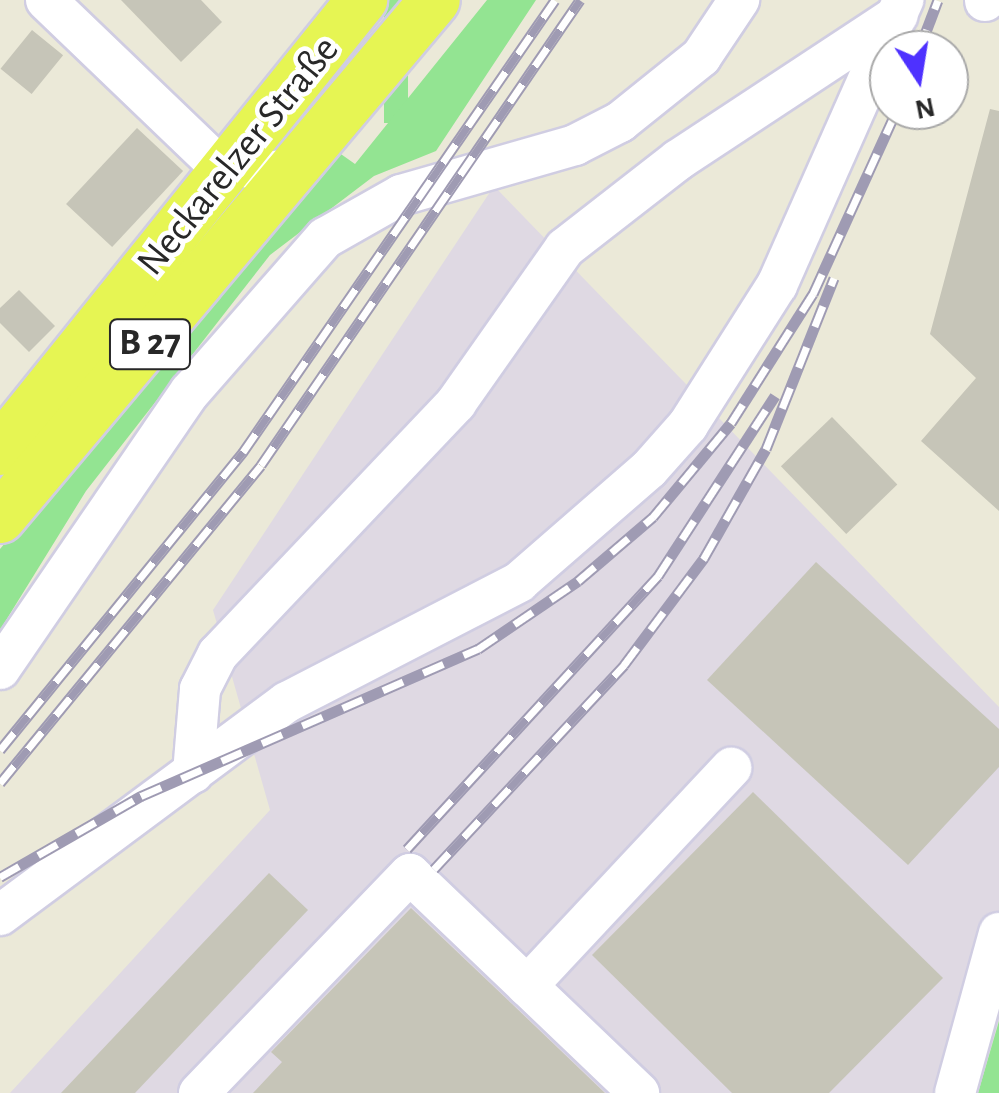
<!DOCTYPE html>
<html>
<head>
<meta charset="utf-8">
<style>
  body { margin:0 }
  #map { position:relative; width:999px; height:1093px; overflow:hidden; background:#ebe9d8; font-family:"Alegreya Sans",sans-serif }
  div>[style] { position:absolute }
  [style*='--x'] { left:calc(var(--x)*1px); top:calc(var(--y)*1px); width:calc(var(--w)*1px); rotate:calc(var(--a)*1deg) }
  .industrial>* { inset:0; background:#dfd9e3 }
  .green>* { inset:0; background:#93e492; transform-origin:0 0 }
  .building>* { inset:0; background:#c6c5b8; transform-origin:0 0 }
  .roads { filter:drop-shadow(2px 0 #d0cde2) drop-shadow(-2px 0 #d0cde2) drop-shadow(0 2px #d0cde2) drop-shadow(0 -2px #d0cde2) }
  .minor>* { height:40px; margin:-20px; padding:0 20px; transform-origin:20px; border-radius:20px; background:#fff }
  .major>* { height:50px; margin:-25px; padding:0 25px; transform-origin:25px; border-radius:25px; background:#e6f553 }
  .rail>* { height:11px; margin-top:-5.5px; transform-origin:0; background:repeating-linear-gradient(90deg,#fff 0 22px,#9f9bb3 0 44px); box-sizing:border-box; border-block:2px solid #9f9bb3 }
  span { translate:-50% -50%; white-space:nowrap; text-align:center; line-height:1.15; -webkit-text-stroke:9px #fff; paint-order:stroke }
  .shield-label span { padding:2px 8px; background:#fff; border:2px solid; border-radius:8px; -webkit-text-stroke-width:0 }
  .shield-label { font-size:38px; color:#282828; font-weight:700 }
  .street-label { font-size:40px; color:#282828 }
  .north { position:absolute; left:869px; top:30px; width:100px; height:100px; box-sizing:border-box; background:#fff; border:2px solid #a9a9a9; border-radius:50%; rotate:168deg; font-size:28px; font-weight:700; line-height:40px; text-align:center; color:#282828 }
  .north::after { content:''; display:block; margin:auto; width:35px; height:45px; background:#4e31ff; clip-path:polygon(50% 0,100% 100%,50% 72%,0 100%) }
</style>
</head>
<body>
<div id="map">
  <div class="industrial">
    <div style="clip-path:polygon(494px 186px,999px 707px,999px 1021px,978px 1093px,10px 1093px,270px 810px,213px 610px)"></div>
  </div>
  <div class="green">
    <div style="left:384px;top:0;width:24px;height:123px"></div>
    <div style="clip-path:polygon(487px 0,536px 0,436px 151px,374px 176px,270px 255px,86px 491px,0 630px,0 549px,338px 152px,355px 164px)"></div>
    <div style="clip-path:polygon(999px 1021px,999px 1093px,978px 1093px)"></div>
  </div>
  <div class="building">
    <div style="clip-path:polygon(121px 0,201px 0,222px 22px,181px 62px)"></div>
    <div style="left:32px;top:30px;width:40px;height:50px;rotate:39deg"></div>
    <div style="clip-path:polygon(990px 109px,999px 111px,999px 511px,921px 441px,976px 378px,930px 334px)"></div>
    <div style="left:137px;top:128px;width:63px;height:104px;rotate:43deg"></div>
    <div style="clip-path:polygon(19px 290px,55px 326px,29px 352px,0 323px,0 308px)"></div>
    <div style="left:832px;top:417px;width:94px;height:71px;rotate:46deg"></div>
    <div style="clip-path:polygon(816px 562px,999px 729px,999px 767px,908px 865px,707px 680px)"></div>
    <div style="clip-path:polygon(753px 792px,943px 978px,829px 1093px,732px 1093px,592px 955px)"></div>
    <div style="clip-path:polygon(269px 873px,308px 910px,135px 1093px,61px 1093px)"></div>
    <div style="clip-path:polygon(411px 908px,511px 1003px,605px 1093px,253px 1093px,282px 1062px,271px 1052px)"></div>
  </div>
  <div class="roads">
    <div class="minor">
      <div style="--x:46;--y:0;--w:230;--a:43.8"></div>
      <div style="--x:212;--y:159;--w:56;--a:13.5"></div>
      <div style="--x:266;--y:172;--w:31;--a:-7"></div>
      <div style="--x:985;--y:1;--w:1;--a:-90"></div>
      <div style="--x:0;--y:669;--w:336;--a:-55.6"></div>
      <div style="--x:190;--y:392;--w:205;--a:-48.8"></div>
      <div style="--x:325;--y:238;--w:87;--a:-29.5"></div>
      <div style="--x:401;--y:195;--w:181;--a:-16"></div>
      <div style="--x:575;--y:145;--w:51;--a:-27.1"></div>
      <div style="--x:620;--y:122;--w:104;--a:-38.7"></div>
      <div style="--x:701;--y:57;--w:69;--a:-56.3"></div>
      <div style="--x:193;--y:773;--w:84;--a:-85.2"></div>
      <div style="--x:200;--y:689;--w:39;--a:-63"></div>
      <div style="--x:218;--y:654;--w:346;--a:-46.5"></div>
      <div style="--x:456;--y:403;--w:189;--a:-54.9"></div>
      <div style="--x:565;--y:248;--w:143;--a:-37.9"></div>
      <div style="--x:678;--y:160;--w:263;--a:-33.4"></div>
      <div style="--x:0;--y:915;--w:357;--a:-36.6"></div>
      <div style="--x:287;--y:702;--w:261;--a:-27.3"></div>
      <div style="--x:519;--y:582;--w:172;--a:-41"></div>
      <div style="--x:649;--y:469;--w:59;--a:-48.4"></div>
      <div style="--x:688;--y:425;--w:166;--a:-57.6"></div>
      <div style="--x:777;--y:285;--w:312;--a:-66.1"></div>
      <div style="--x:527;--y:986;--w:299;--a:-46.9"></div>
      <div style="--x:199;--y:1093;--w:304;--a:-46.1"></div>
      <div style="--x:410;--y:874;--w:317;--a:43.7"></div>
      <div style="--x:955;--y:1093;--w:166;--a:-74.6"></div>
    </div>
    <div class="major">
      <div style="--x:0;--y:450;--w:578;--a:-51.19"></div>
      <div style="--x:0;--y:518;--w:676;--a:-49.98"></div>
    </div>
  </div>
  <div class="rail">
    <div style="--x:919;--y:50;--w:53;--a:-69.2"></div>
    <div style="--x:0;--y:750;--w:385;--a:-50.8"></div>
    <div style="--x:243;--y:452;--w:549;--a:-55.38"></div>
    <div style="--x:0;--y:783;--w:411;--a:-50.6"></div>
    <div style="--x:261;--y:465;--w:564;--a:-55.55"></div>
    <div style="--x:407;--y:849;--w:371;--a:-47.4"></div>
    <div style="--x:658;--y:576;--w:215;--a:-57"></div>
    <div style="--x:434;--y:869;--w:279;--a:-47"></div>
    <div style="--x:624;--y:665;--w:134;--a:-53.2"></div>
    <div style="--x:704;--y:558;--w:125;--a:-60.4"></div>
    <div style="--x:766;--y:449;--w:184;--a:-68.3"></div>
    <div style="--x:0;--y:877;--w:163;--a:-29.9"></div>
    <div style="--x:141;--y:796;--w:368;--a:-23.6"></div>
    <div style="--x:478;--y:649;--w:121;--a:-34.2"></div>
    <div style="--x:578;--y:581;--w:99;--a:-40.5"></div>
    <div style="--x:653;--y:517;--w:122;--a:-50.3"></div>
    <div style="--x:731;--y:423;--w:153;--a:-57.6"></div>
    <div style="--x:813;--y:294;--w:202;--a:-65.5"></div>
  </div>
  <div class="shield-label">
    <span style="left:150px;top:344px">B 27</span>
  </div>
  <div class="street-label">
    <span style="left:238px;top:156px;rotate:-51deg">Neckarelzer Straße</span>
  </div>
  <div class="north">N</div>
</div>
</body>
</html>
